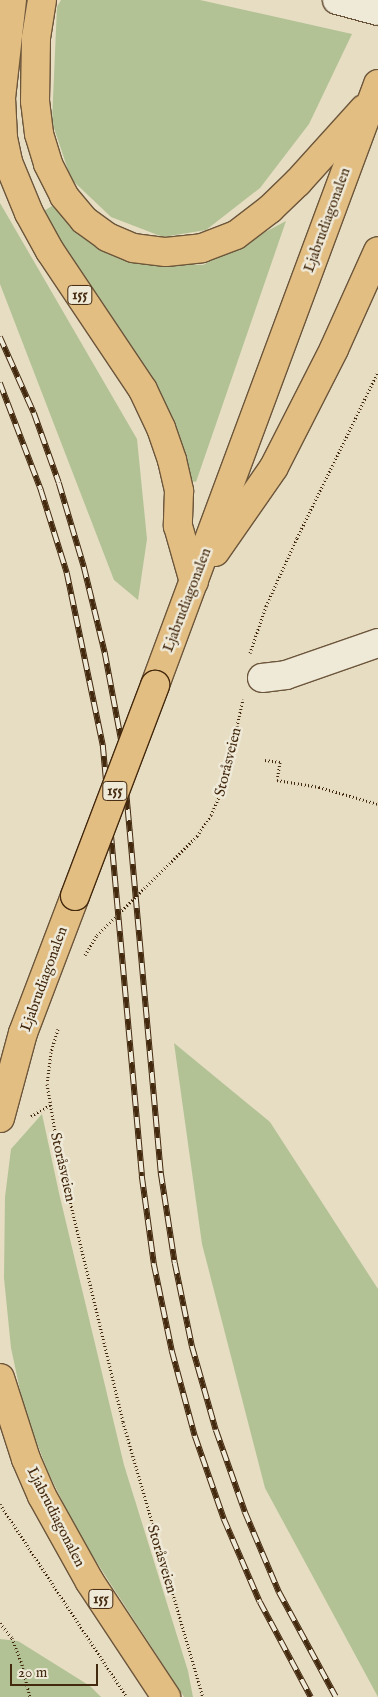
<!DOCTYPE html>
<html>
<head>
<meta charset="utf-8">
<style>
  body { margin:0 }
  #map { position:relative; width:378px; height:1697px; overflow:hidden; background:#e6ddc3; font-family:"IM FELL English",serif }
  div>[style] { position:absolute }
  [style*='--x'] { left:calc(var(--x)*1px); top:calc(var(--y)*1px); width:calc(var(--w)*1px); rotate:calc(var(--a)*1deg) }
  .green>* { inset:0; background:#b2c295 }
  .path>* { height:3px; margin-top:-1.5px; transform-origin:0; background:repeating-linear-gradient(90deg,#43290e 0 1px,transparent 0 3.5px) }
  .roads { filter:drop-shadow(1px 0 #6c563b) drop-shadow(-1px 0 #6c563b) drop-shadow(0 1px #6c563b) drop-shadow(0 -1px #6c563b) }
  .minor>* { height:28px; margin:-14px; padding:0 14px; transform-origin:14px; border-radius:14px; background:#efe9d8 }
  .major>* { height:28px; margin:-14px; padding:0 14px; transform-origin:14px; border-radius:14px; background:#e3be82 }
  .rail>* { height:5.5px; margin-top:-2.75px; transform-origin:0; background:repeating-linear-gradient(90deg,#efe9d8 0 11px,#43290e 0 22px); box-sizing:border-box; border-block:1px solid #43290e }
  .path-bridge>* { height:3px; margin-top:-1.5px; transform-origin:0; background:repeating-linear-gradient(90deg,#43290e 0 1px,transparent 0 3.5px) }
  .bridges { filter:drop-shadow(1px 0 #43290e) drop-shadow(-1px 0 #43290e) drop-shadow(0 1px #43290e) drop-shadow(0 -1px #43290e) }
  .major-bridge>* { height:28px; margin:-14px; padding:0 14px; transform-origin:14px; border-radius:14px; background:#e3be82 }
  span { translate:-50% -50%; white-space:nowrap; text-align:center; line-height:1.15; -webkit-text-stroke:5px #efe9d8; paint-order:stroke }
  .shield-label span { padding:1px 4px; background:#efe9d8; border:1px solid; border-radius:4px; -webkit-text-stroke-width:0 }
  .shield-label { font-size:14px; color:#43290e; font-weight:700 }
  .street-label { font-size:15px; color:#43290e }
  .scale { position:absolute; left:10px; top:1664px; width:88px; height:22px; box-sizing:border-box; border:2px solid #43290e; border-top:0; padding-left:6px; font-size:15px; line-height:18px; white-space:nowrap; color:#43290e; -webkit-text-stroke:4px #efe9d8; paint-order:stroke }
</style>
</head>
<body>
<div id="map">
  <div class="green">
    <div style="clip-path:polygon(61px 0,200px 0,352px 34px,309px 124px,260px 188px,206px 230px,163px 237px,111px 217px,71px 179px,52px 122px,57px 7px)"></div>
    <div style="clip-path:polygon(0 203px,137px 439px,147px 539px,138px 600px,114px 580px,0 284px)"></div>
    <div style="clip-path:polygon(52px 206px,92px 243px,135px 261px,203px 265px,286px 221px,196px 482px,192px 481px,176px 432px,159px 393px,137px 356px,57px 241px,42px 212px)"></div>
    <div style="clip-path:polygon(174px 1043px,270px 1122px,378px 1289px,378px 1697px,265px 1488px,202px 1244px)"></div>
    <div style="clip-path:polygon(42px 1114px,59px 1193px,124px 1465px,188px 1671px,193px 1697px,184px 1697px,79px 1535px,48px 1472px,24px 1409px,11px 1348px,4px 1278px,5px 1197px,11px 1149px)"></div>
    <div style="clip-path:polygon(0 1639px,18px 1641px,90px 1686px,101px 1697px,0 1697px)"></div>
  </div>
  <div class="path">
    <div style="--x:250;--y:653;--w:50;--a:-71.2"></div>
    <div style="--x:266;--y:606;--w:75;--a:-65.5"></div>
    <div style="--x:297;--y:538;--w:185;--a:-64"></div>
    <div style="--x:265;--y:760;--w:15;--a:8"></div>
    <div style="--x:280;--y:762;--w:18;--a:99"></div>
    <div style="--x:277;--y:780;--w:43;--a:9.5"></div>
    <div style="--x:319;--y:787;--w:61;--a:16.1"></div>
    <div style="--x:197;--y:836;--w:25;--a:-56"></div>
    <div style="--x:211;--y:815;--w:30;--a:-66"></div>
    <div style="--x:223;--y:788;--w:91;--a:-77.3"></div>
    <div style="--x:85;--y:955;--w:23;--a:-59"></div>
    <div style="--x:58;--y:1029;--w:24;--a:107"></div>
    <div style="--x:51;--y:1052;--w:32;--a:97"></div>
    <div style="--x:47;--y:1084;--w:72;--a:80.4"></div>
    <div style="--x:59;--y:1155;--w:275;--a:76.5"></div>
    <div style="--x:123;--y:1422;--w:286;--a:73.8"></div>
    <div style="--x:31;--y:1116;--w:22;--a:-30"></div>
    <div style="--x:0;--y:1504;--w:231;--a:56.7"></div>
    <div style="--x:0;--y:1623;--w:19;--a:51"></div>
    <div style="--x:12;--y:1638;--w:25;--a:69"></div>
    <div style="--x:21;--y:1661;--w:37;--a:76"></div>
  </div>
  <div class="roads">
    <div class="minor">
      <div style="--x:337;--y:0;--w:42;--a:15"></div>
      <div style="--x:262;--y:678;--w:24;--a:-7"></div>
      <div style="--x:286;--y:675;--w:97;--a:-19.2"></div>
    </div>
    <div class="major">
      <div style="--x:12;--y:0;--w:99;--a:96.4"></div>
      <div style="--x:1;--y:98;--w:40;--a:87.1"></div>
      <div style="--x:3;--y:138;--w:25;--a:78"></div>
      <div style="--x:8;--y:162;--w:55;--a:67.6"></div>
      <div style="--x:29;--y:213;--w:43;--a:61.1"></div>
      <div style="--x:50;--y:251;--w:167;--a:56.2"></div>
      <div style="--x:143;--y:390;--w:42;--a:64.7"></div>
      <div style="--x:161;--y:428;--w:34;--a:71"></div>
      <div style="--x:172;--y:460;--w:32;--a:77"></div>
      <div style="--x:179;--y:491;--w:35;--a:92"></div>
      <div style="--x:178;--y:526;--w:58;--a:74.1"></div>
      <div style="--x:42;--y:0;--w:38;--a:99"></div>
      <div style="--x:36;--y:38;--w:63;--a:90.9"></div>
      <div style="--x:35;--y:101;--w:33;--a:83"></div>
      <div style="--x:39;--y:134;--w:31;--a:73"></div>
      <div style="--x:48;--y:164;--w:36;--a:63"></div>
      <div style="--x:64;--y:196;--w:31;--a:50"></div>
      <div style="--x:84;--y:220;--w:29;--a:36"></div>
      <div style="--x:107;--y:237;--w:28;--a:23"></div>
      <div style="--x:133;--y:248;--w:33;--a:7"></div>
      <div style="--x:166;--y:252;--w:36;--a:-6"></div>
      <div style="--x:202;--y:248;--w:36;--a:-21"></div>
      <div style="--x:236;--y:235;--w:43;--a:-37.4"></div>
      <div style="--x:270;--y:209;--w:39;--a:-44"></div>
      <div style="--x:298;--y:182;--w:98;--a:-47.9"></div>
      <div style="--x:215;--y:552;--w:103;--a:-55.2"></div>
      <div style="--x:274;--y:467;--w:132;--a:-63"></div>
      <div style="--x:334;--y:349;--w:107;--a:-65.8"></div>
      <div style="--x:155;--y:685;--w:641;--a:-69.64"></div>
      <div style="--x:0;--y:1118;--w:88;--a:-74.9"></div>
      <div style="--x:23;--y:1033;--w:147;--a:-69.2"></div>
      <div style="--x:0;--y:1378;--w:85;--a:72.2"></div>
      <div style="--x:26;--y:1459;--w:40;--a:66.6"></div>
      <div style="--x:42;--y:1496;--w:98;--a:60.8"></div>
      <div style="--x:90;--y:1582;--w:138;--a:56.5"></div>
    </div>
  </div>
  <div class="rail">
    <div style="--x:0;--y:337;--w:83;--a:65.9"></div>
    <div style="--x:34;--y:413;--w:74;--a:70.3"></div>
    <div style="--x:59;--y:483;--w:88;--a:73.4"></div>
    <div style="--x:84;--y:567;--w:89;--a:76.3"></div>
    <div style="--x:105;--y:653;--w:93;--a:79.4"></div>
    <div style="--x:122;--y:744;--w:431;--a:84.8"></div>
    <div style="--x:161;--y:1173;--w:91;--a:81.2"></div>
    <div style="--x:175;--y:1263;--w:85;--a:78.4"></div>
    <div style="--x:192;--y:1346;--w:87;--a:74.1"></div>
    <div style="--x:216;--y:1430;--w:87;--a:70.5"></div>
    <div style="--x:245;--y:1512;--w:87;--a:67"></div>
    <div style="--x:279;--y:1592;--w:119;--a:61.5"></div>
    <div style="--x:0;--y:383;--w:115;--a:69"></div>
    <div style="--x:41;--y:490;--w:87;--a:72.6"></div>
    <div style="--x:67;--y:573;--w:176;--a:78.2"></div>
    <div style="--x:103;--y:745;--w:433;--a:84.8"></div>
    <div style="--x:142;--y:1176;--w:89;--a:82.2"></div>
    <div style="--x:154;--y:1264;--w:89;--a:78.3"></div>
    <div style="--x:172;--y:1351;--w:88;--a:74.9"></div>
    <div style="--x:195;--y:1436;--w:88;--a:70.7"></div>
    <div style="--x:224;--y:1519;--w:90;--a:66.6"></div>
    <div style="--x:260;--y:1602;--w:108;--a:61.8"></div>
  </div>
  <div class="path-bridge">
    <div style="--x:97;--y:935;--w:141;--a:-44.7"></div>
  </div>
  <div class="bridges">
    <div class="major-bridge">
      <div style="--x:75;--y:896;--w:226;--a:-69.2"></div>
    </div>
  </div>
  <div class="shield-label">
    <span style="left:80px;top:295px">155</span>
    <span style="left:115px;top:791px">155</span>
    <span style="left:101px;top:1599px">155</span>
  </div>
  <div class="street-label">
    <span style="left:327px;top:220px;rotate:-70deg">Ljabrudiagonalen</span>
    <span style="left:187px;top:600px;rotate:-69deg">Ljabrudiagonalen</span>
    <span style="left:228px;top:762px;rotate:-76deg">Storåsveien</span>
    <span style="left:44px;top:979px;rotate:-70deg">Ljabrudiagonalen</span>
    <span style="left:63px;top:1167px;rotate:77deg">Storåsveien</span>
    <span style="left:56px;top:1517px;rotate:63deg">Ljabrudiagonalen</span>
    <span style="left:162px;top:1559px;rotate:73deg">Storåsveien</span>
  </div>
  <div class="scale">20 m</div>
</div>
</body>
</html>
